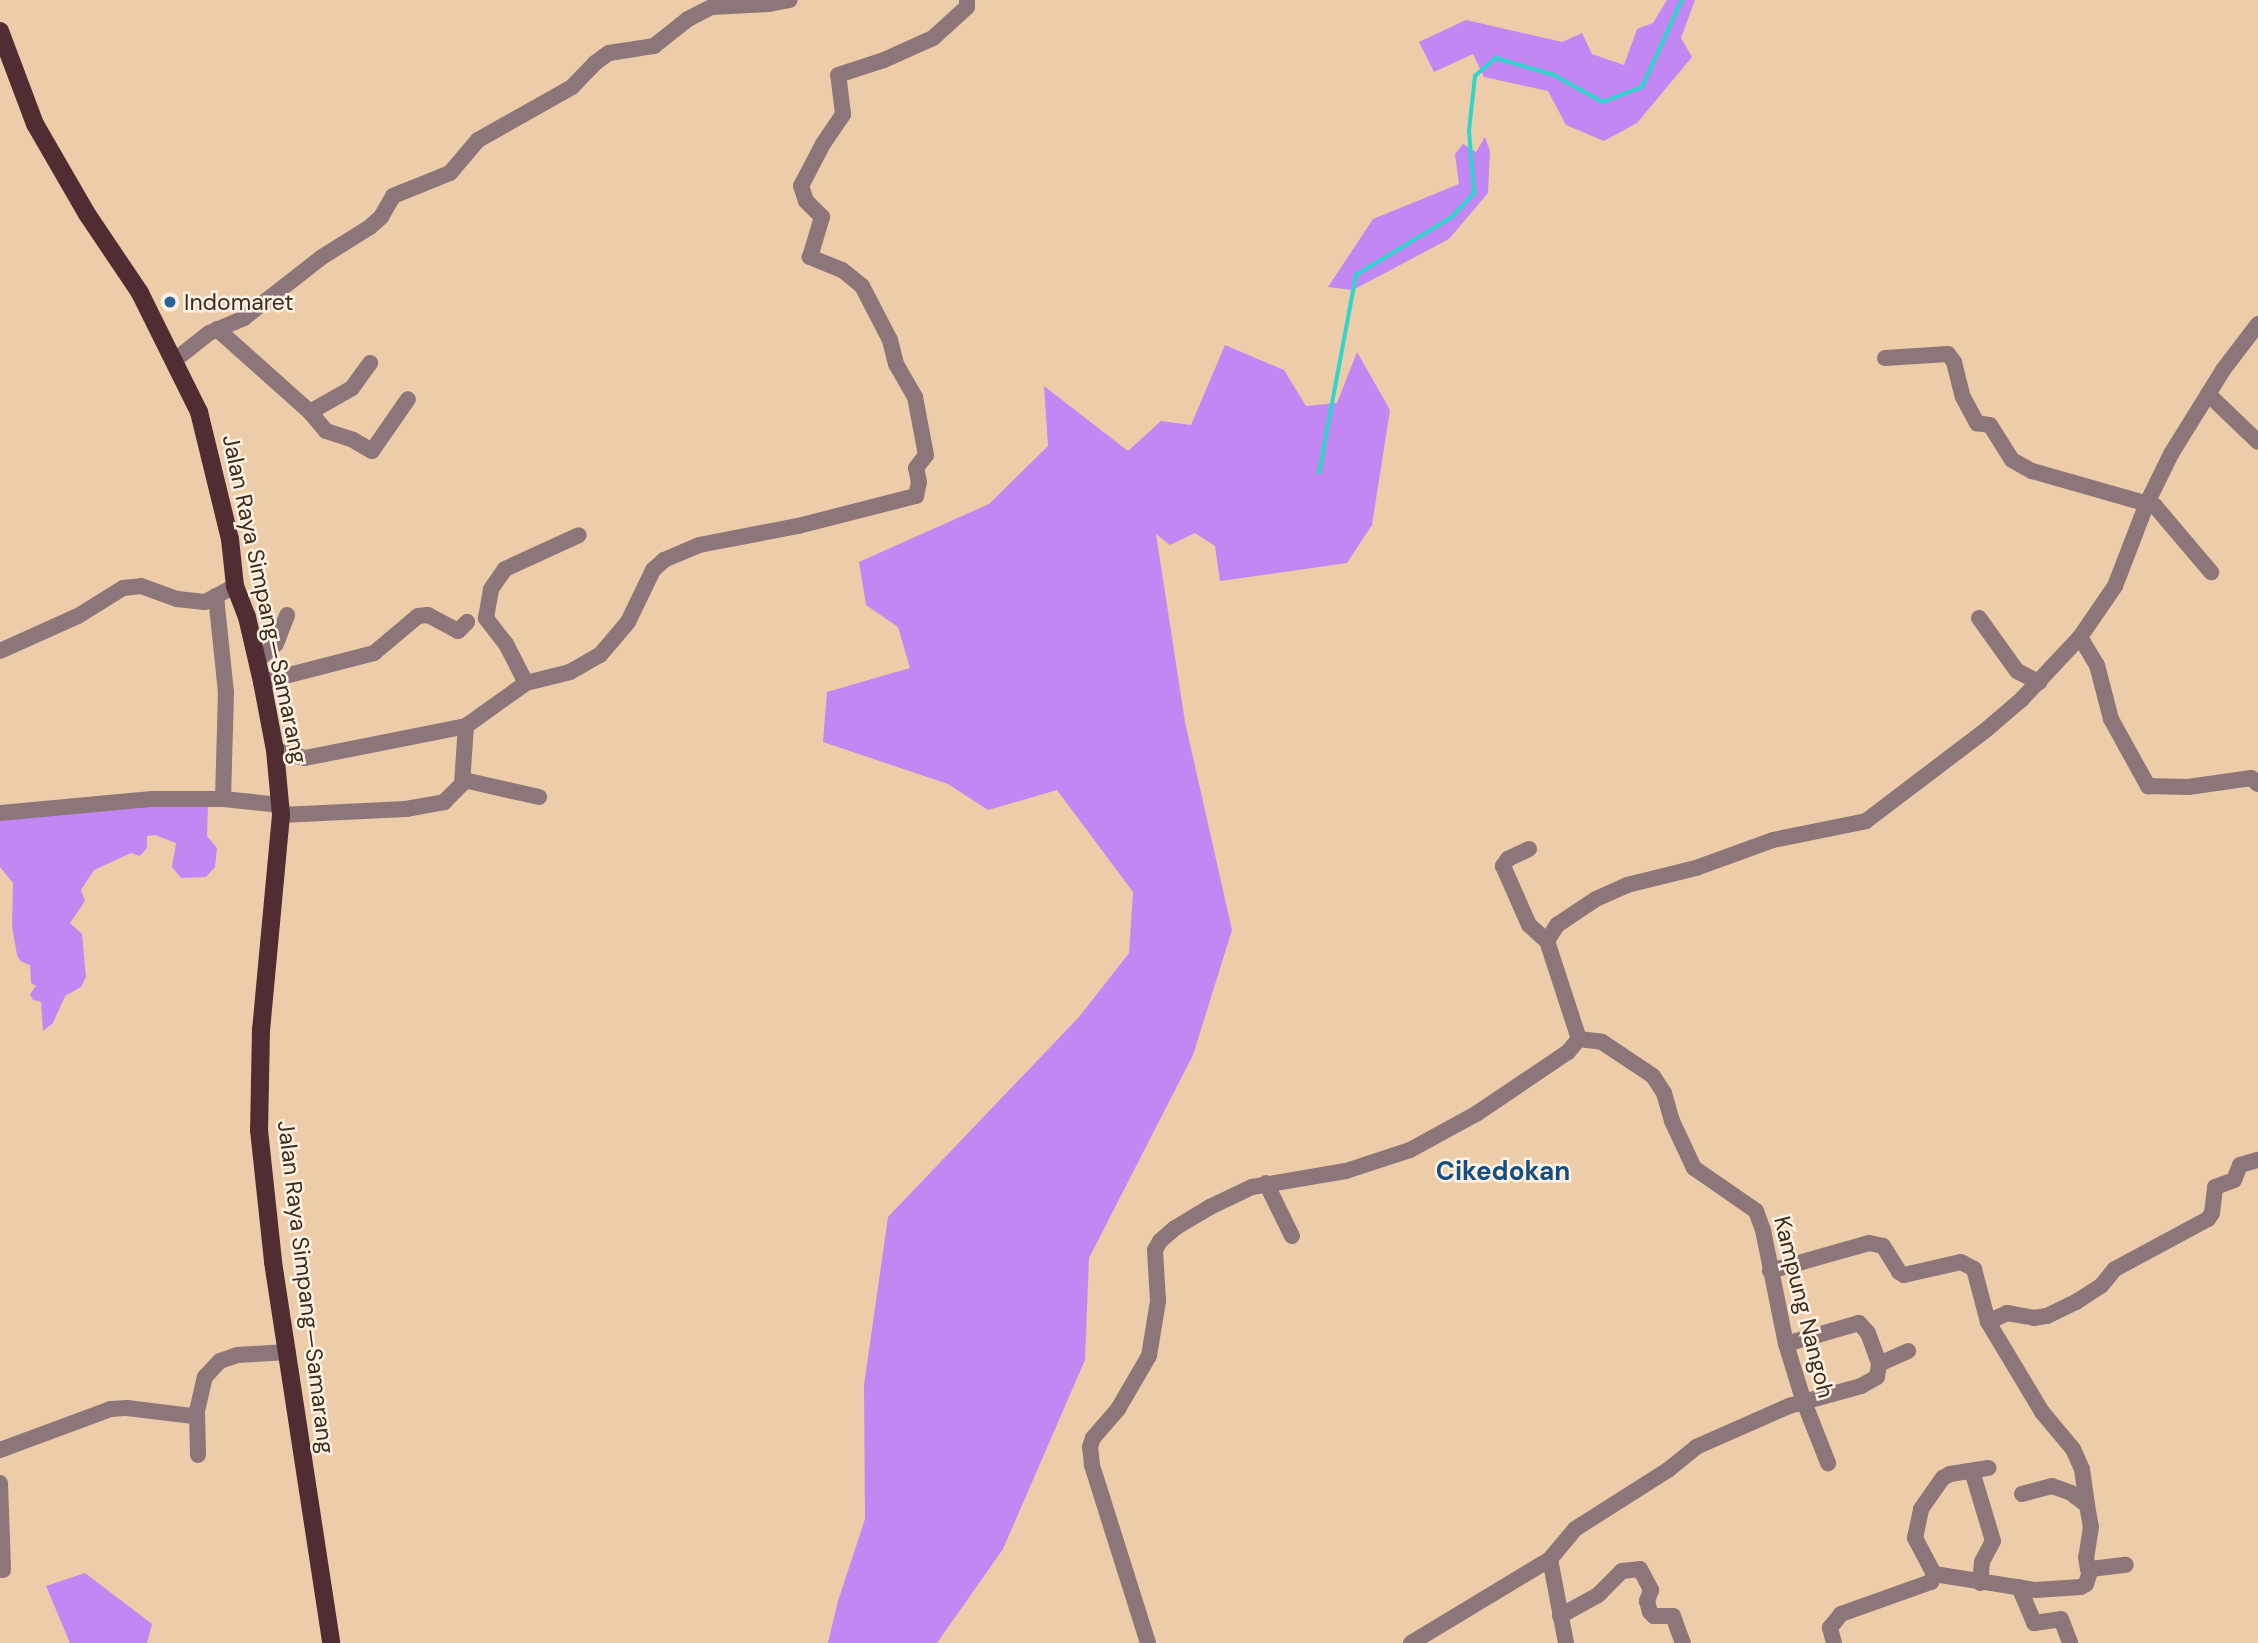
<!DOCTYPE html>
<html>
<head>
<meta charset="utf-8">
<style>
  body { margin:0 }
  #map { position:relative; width:2258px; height:1643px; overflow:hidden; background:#edcca9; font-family:"DM Sans",sans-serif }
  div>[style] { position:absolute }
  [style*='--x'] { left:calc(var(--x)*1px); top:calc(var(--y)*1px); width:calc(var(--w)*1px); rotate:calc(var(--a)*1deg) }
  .forest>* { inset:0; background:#c287f2 }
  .stream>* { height:3.5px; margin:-1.75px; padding:0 1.75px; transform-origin:1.75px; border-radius:1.75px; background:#2fd5cb }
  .minor>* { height:16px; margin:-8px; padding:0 8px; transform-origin:8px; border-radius:8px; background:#8c7679 }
  .major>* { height:18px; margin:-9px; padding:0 9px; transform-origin:9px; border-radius:9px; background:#4f2d33 }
  .dots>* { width:19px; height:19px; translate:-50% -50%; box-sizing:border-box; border:4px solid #fef1e2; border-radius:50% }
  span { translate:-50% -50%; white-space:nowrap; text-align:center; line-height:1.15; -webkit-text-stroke:5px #fef1e2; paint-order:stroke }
  .poi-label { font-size:23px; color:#392d1f }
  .left { translate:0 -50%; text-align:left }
  .street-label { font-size:23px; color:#392d1f }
  .quarter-label { font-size:26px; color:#144e7f; font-weight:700 }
</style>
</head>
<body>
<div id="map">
  <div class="forest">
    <div style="clip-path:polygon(1667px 0,1695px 0,1681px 38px,1692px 57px,1637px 123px,1604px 141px,1566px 125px,1548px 91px,1484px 77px,1473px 54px,1434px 72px,1419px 42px,1466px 20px,1562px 42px,1582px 33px,1592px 54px,1624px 65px,1637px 29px,1653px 23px)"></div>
    <div style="clip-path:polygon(1485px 137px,1490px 151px,1488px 193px,1449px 239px,1353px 290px,1328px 287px,1373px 219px,1459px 184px,1455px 154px,1463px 144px,1476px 152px)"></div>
    <div style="clip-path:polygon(1225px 345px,1284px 370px,1306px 406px,1337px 403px,1357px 352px,1390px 410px,1372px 525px,1347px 563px,1220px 581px,1215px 546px,1195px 533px,1170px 545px,1156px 534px,1185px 722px,1232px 930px,1193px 1055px,1089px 1258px,1085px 1360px,1003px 1549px,937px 1643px,828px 1643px,838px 1601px,865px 1519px,864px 1385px,888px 1217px,1079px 1017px,1129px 953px,1133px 892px,1057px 790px,988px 810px,948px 784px,823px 742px,827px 692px,910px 668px,898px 627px,866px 605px,859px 562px,989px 504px,1048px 446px,1044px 386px,1128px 451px,1161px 421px,1191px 425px)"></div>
    <div style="clip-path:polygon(208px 803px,207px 836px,217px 848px,215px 867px,206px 877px,181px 878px,172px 867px,176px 843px,155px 835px,147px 836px,147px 848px,140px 856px,131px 853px,94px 870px,81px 890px,85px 901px,70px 923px,82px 934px,86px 977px,81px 987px,65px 996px,53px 1023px,43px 1031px,41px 1002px,33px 1000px,30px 994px,36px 986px,31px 983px,30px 965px,20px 961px,17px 955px,12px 926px,13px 883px,0 867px,0 816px)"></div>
    <div style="clip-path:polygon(85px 1573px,152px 1624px,147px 1643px,70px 1643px,46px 1586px)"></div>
  </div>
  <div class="stream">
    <div style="--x:1319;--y:473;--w:201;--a:-79.4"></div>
    <div style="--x:1356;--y:275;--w:112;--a:-31.1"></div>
    <div style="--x:1452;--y:217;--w:33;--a:-47"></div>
    <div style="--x:1474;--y:193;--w:62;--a:-94.6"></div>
    <div style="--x:1469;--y:131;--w:55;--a:-83.8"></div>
    <div style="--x:1475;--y:76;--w:28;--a:-41"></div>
    <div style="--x:1496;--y:58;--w:60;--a:16.3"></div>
    <div style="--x:1554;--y:75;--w:56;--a:28.9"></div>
    <div style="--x:1603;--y:102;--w:42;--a:-21"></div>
    <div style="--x:1642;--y:87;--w:96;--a:-65.3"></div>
  </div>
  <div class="minor">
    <div style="--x:217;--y:329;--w:125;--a:41.7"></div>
    <div style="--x:310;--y:412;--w:48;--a:-29.7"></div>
    <div style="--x:352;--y:388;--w:31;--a:-54"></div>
    <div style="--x:1885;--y:358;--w:63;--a:-3.6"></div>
    <div style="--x:1948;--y:354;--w:10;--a:53"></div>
    <div style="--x:1954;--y:362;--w:36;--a:76"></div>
    <div style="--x:1963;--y:397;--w:30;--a:62"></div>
    <div style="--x:1977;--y:423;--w:13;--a:9"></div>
    <div style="--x:1990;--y:425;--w:41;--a:57.8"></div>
    <div style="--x:2012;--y:460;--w:23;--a:29"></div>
    <div style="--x:2032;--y:471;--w:128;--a:15.9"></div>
    <div style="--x:2155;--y:506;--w:87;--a:49.7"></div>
    <div style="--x:175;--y:360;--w:43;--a:-38.5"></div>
    <div style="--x:209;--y:333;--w:38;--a:-23"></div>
    <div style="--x:244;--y:318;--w:99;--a:-38"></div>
    <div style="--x:322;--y:257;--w:57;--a:-32"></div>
    <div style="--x:370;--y:227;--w:15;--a:-42"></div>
    <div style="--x:381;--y:217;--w:24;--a:-60"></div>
    <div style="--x:393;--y:196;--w:61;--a:-22"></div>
    <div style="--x:450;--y:173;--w:43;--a:-49.7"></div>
    <div style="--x:478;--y:140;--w:108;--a:-29.4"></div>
    <div style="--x:572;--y:87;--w:33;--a:-46"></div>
    <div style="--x:595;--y:63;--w:17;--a:-36"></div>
    <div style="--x:609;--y:53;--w:46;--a:-8.8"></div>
    <div style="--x:654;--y:46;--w:43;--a:-38.5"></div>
    <div style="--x:688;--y:19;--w:27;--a:-27"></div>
    <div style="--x:712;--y:7;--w:57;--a:-3"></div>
    <div style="--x:769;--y:4;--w:21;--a:-11"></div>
    <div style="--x:2208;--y:394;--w:69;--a:43.8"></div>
    <div style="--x:310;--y:412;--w:25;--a:50"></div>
    <div style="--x:326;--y:431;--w:28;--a:18"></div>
    <div style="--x:353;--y:440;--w:22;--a:30"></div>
    <div style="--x:372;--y:451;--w:63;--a:-55.3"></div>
    <div style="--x:216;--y:596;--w:97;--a:84.1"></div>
    <div style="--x:226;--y:692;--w:107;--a:91.6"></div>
    <div style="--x:1979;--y:618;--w:65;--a:54.4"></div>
    <div style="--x:2017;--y:671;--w:25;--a:27"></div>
    <div style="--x:2080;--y:637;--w:33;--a:59"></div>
    <div style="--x:2097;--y:665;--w:56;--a:75.5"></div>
    <div style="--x:2111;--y:719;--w:77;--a:61.1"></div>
    <div style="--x:2148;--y:786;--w:40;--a:1.4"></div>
    <div style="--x:2188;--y:787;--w:64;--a:-8.1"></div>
    <div style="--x:2251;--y:778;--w:9;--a:41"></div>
    <div style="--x:0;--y:651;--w:85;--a:-24.2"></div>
    <div style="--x:78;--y:616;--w:53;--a:-31.9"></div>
    <div style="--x:123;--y:588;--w:18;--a:-6"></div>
    <div style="--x:141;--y:586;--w:38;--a:20"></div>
    <div style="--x:177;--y:599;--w:28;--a:6"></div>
    <div style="--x:205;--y:602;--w:34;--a:-28"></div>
    <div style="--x:257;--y:661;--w:25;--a:-42"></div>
    <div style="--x:276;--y:644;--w:31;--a:-69"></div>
    <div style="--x:262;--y:682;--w:116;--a:-14.5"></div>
    <div style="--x:374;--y:653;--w:57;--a:-40.1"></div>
    <div style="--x:418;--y:616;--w:10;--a:-6"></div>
    <div style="--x:428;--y:615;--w:34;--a:28"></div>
    <div style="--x:458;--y:631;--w:13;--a:-45"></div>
    <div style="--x:526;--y:683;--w:44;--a:-117.1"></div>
    <div style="--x:506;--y:644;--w:33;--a:-128"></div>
    <div style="--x:486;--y:618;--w:29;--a:-80"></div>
    <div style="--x:491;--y:589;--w:24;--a:-55"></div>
    <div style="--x:505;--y:569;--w:81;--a:-24.7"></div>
    <div style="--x:275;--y:750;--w:31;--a:15"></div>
    <div style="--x:305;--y:758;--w:164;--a:-11.2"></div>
    <div style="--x:464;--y:780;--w:77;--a:12.8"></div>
    <div style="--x:0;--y:813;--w:153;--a:-5.3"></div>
    <div style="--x:152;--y:799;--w:71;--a:0"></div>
    <div style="--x:223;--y:799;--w:58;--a:5.9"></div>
    <div style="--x:281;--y:815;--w:125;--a:-2.7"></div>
    <div style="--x:406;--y:809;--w:39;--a:-10"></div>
    <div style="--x:444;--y:802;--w:25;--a:-45"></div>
    <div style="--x:462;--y:784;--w:58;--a:-86.1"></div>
    <div style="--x:466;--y:726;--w:74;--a:-35.6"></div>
    <div style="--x:526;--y:683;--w:45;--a:-14"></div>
    <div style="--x:570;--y:672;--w:34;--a:-30"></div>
    <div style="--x:600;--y:655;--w:43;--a:-49.7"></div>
    <div style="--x:628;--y:622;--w:58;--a:-64.3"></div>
    <div style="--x:653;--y:570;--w:15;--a:-42"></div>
    <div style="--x:664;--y:560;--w:38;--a:-23"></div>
    <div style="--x:699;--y:545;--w:101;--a:-10.9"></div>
    <div style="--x:798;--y:526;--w:122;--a:-14.3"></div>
    <div style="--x:916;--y:496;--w:14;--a:-78"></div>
    <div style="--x:919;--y:482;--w:14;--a:-102"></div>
    <div style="--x:916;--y:468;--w:16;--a:-52"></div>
    <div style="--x:926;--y:455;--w:59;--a:-100.7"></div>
    <div style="--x:915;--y:397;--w:38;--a:-120"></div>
    <div style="--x:896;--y:364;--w:25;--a:-104"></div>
    <div style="--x:890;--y:340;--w:61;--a:-117.4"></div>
    <div style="--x:862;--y:286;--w:26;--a:-141"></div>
    <div style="--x:842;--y:270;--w:35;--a:-158"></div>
    <div style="--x:810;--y:257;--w:42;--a:-73.3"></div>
    <div style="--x:822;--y:217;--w:23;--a:-135"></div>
    <div style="--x:806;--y:201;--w:16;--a:-108"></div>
    <div style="--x:801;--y:186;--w:47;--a:-62.4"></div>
    <div style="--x:823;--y:144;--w:36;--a:-56"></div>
    <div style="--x:843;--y:114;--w:39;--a:-97"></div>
    <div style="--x:838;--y:75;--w:48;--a:-18.1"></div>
    <div style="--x:884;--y:60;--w:54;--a:-24.2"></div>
    <div style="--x:933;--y:38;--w:46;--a:-42.4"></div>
    <div style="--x:967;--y:7;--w:7;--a:-90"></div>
    <div style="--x:1529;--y:849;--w:23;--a:155"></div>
    <div style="--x:1508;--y:859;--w:9;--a:126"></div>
    <div style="--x:1503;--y:866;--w:64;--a:66.2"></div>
    <div style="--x:1529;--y:925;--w:24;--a:42"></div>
    <div style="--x:1579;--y:1039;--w:23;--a:7"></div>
    <div style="--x:1602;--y:1042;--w:61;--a:33.7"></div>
    <div style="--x:1653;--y:1076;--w:20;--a:57"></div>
    <div style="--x:1664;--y:1093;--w:29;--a:74"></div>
    <div style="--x:1672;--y:1121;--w:52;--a:64.9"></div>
    <div style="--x:1694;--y:1168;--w:75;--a:34.7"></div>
    <div style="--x:1756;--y:1211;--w:20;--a:70"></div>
    <div style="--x:1763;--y:1230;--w:116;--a:78.6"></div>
    <div style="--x:1786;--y:1344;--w:61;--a:72.8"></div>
    <div style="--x:1804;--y:1402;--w:66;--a:68.5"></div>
    <div style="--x:1266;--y:1183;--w:59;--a:63.9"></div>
    <div style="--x:1770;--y:1271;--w:103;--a:-15.8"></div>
    <div style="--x:1869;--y:1243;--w:14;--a:12"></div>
    <div style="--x:1883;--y:1246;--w:31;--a:58"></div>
    <div style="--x:1899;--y:1272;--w:6;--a:31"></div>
    <div style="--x:1904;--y:1275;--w:58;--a:-12.8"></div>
    <div style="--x:1961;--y:1262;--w:15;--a:28"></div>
    <div style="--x:1974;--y:1269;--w:55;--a:75.2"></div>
    <div style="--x:1988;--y:1322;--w:105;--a:59"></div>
    <div style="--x:2042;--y:1412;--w:48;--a:50"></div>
    <div style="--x:2073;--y:1449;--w:22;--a:66"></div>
    <div style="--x:2082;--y:1469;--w:36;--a:82"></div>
    <div style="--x:1988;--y:1322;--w:21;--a:-25"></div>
    <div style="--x:2007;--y:1313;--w:27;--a:10"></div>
    <div style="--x:2034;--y:1318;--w:13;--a:-9"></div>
    <div style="--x:2047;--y:1316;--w:32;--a:-26"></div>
    <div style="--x:2076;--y:1302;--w:30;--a:-33"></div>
    <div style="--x:2101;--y:1286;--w:22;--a:-51"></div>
    <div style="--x:2115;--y:1269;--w:106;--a:-28.3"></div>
    <div style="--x:2208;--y:1219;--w:7;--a:-56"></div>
    <div style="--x:2212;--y:1213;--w:26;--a:-83"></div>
    <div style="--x:2215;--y:1187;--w:20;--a:-20"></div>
    <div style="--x:2234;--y:1180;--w:16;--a:-68"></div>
    <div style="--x:2240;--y:1165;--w:19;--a:-16"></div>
    <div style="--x:1786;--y:1344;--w:76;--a:-16"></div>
    <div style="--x:1859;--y:1323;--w:13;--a:48"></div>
    <div style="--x:1868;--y:1333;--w:33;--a:70"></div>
    <div style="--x:197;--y:1411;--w:44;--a:88.7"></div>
    <div style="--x:0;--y:1450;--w:118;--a:-20.3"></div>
    <div style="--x:111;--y:1409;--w:16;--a:-4"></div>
    <div style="--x:127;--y:1408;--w:65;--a:7"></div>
    <div style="--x:192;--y:1416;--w:7;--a:-45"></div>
    <div style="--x:197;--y:1411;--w:35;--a:-77"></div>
    <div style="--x:205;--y:1377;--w:22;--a:-47"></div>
    <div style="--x:220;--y:1361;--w:18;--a:-19"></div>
    <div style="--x:237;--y:1355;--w:51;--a:-3.4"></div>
    <div style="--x:1972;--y:1471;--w:73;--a:73.3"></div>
    <div style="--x:1993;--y:1541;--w:24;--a:118"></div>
    <div style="--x:1982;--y:1562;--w:21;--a:95"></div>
    <div style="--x:0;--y:1483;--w:87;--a:88"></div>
    <div style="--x:2022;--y:1494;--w:31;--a:-15"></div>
    <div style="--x:2052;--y:1486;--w:20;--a:20"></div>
    <div style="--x:2071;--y:1493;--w:20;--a:37"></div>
    <div style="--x:2087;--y:1505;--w:22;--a:80"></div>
    <div style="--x:2091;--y:1527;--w:30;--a:99"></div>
    <div style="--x:2086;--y:1557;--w:13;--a:81"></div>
    <div style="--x:1550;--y:1559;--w:86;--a:79.2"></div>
    <div style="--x:1934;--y:1574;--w:102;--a:9"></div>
    <div style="--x:2035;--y:1590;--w:46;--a:-3.7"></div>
    <div style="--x:2081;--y:1587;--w:6;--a:-31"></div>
    <div style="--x:2086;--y:1584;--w:16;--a:-72"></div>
    <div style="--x:2091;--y:1569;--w:35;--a:-7"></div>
    <div style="--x:2019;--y:1587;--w:39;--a:67"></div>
    <div style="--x:2034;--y:1623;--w:27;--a:-8"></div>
    <div style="--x:2061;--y:1619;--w:26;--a:69"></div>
    <div style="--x:1560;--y:1616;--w:43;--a:-28.9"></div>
    <div style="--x:1598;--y:1595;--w:34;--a:-45"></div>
    <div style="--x:1622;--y:1571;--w:18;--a:-6"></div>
    <div style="--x:1640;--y:1569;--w:24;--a:62"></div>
    <div style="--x:1651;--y:1590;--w:12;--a:110"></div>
    <div style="--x:1647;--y:1601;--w:11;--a:75"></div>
    <div style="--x:1650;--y:1612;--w:6;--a:45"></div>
    <div style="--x:1654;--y:1616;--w:19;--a:0"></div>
    <div style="--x:1673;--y:1616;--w:29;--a:70"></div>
    <div style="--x:1148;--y:1643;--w:187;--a:-107.5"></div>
    <div style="--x:1092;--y:1465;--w:18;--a:-96"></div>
    <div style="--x:1090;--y:1447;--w:9;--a:-72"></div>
    <div style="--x:1093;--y:1438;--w:38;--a:-49"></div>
    <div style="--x:1118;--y:1409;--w:61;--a:-59.7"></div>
    <div style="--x:1149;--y:1356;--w:56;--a:-80.7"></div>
    <div style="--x:1158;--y:1301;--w:51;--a:-93.4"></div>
    <div style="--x:1155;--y:1250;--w:10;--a:-61"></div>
    <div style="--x:1160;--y:1241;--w:20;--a:-41"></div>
    <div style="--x:1175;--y:1228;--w:41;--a:-31"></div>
    <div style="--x:1210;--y:1207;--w:47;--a:-25.5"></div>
    <div style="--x:1252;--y:1187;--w:95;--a:-9.7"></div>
    <div style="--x:1346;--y:1171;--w:67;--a:-18.2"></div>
    <div style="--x:1410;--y:1150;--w:75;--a:-28.6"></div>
    <div style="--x:1476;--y:1114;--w:111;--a:-34"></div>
    <div style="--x:1568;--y:1052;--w:17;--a:-50"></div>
    <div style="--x:1579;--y:1039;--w:103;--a:-108.1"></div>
    <div style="--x:1547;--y:941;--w:19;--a:-58"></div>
    <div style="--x:1557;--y:925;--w:47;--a:-33.7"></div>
    <div style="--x:1596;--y:899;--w:34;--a:-24"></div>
    <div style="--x:1627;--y:885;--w:71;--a:-13.8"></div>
    <div style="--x:1696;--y:868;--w:82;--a:-20"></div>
    <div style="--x:1773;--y:840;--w:95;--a:-11.5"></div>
    <div style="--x:1866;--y:821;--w:152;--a:-37.2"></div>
    <div style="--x:1987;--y:729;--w:45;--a:-40.5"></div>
    <div style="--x:2021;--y:700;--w:86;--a:-46.9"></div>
    <div style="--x:2080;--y:637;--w:62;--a:-55.5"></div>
    <div style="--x:2115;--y:586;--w:89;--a:-68.9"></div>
    <div style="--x:2147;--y:503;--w:55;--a:-63.9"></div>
    <div style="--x:2171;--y:454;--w:99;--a:-58.2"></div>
    <div style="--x:2223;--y:370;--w:58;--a:-52.7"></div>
    <div style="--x:1411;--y:1643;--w:162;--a:-31.1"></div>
    <div style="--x:1550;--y:1559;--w:39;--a:-50"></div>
    <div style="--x:1575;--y:1529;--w:110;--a:-32.4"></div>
    <div style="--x:1668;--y:1470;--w:36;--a:-39"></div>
    <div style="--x:1696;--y:1447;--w:102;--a:-23.8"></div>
    <div style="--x:1789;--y:1406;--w:75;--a:-15.5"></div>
    <div style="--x:1861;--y:1386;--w:18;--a:-29"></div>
    <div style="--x:1877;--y:1377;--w:13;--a:-81"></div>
    <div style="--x:1879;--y:1364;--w:32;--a:-24"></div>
    <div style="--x:1834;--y:1643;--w:16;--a:-105"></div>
    <div style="--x:1830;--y:1628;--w:18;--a:-52"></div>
    <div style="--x:1841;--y:1614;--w:96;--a:-19.6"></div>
    <div style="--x:1931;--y:1582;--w:9;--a:-69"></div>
    <div style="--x:1934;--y:1574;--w:41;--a:-117.8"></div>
    <div style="--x:1915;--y:1538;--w:30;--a:-78"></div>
    <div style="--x:1921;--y:1509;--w:38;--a:-55"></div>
    <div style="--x:1943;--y:1478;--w:8;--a:-30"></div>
    <div style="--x:1950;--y:1474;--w:39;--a:-9"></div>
  </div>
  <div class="major">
    <div style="--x:0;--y:31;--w:99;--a:69.4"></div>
    <div style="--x:35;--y:124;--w:104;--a:60"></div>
    <div style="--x:87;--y:214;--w:95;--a:56.1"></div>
    <div style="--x:140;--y:293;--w:133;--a:63.6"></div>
    <div style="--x:199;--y:412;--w:131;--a:76.3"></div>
    <div style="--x:230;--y:539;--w:47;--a:83.9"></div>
    <div style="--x:235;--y:586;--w:33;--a:69"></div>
    <div style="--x:247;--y:617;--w:67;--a:77"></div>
    <div style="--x:262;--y:682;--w:69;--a:79.2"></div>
    <div style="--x:275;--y:750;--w:65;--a:84.7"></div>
    <div style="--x:281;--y:815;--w:215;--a:95.3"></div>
    <div style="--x:261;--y:1029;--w:101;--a:91.1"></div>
    <div style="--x:259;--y:1130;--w:133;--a:83.9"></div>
    <div style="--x:273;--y:1262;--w:385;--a:81.3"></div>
  </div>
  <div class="dots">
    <div style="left:170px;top:302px;background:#256399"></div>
  </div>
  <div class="poi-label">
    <span class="left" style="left:184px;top:302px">Indomaret</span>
  </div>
  <div class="street-label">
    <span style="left:265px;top:599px;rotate:78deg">Jalan Raya Simpang—Samarang</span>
    <span style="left:306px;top:1287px;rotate:83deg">Jalan Raya Simpang—Samarang</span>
    <span style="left:1804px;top:1307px;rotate:76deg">Kampung Nangoh</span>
  </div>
  <div class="quarter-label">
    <span style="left:1503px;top:1172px">Cikedokan</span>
  </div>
</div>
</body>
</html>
